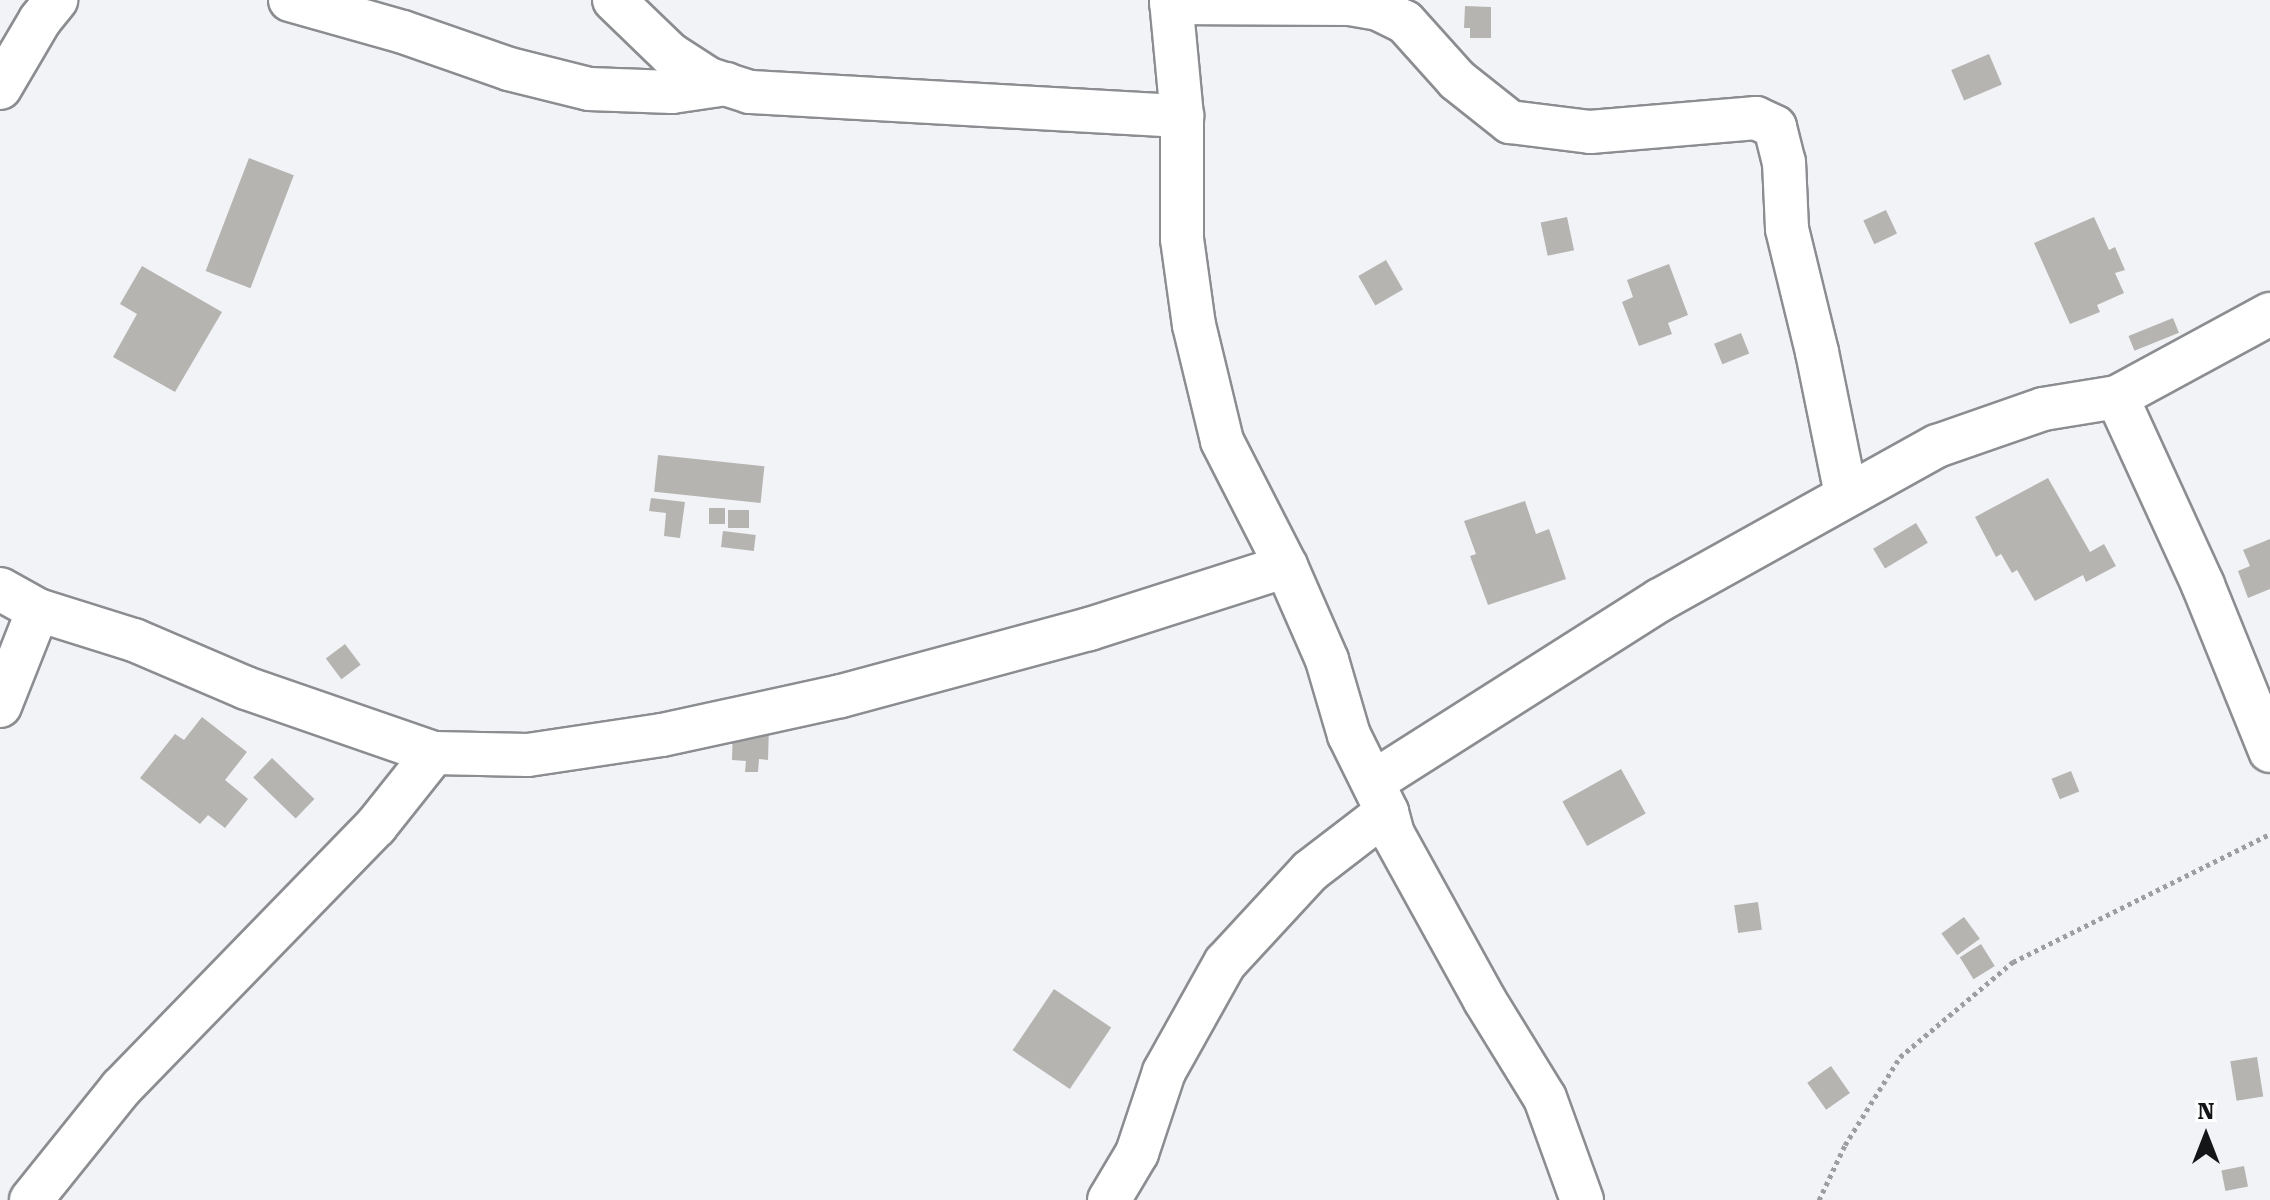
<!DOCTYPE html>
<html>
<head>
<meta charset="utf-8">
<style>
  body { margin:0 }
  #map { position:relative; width:2270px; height:1200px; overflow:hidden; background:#f1f3f7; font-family:"Roboto Serif",serif }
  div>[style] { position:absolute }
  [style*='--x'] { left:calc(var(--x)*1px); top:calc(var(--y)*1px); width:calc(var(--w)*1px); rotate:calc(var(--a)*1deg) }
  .building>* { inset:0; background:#b6b4b1; transform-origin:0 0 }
  .path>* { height:5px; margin-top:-2.5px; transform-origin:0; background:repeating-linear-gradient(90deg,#9c9ea1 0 4px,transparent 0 8px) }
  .roads { filter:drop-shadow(2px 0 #8b8d90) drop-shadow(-2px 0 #8b8d90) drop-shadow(0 2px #8b8d90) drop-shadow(0 -2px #8b8d90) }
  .minor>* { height:42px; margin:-21px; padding:0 21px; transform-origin:21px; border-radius:21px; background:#fff }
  span { translate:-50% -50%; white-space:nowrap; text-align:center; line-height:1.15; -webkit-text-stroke:7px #fff; paint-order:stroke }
  .north { position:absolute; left:2166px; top:1096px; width:80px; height:80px; -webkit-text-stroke:6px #fff; paint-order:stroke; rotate:0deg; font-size:22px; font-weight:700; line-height:32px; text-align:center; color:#141516 }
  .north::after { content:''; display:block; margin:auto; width:28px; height:36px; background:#141516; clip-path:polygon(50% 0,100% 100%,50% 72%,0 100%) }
</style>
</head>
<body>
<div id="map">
  <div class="building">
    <div style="clip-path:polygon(1465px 6px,1491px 7px,1491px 38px,1470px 38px,1470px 28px,1464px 28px)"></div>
    <div style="left:1989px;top:54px;width:33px;height:41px;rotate:67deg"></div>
    <div style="left:249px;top:158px;width:48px;height:121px;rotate:21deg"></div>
    <div style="left:1886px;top:210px;width:26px;height:25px;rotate:65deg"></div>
    <div style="left:1567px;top:217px;width:34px;height:27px;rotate:78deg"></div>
    <div style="clip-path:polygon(2094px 217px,2109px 250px,2115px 247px,2125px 270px,2115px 273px,2124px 293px,2097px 305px,2100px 312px,2070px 324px,2034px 243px)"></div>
    <div style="left:1386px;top:260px;width:34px;height:32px;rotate:60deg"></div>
    <div style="clip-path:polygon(1669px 264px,1688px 315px,1668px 323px,1672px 334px,1639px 346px,1622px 302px,1633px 297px,1627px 280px)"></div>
    <div style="clip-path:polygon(142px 266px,222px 312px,175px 392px,113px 357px,137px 314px,120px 304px)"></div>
    <div style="left:2173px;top:318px;width:16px;height:48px;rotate:68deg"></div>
    <div style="left:1741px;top:333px;width:22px;height:29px;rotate:68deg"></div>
    <div style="left:658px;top:455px;width:107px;height:37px;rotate:6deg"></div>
    <div style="clip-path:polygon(2048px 478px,2090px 552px,2104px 544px,2116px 566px,2086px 582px,2083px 575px,2035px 601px,2017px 570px,2012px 573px,2001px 554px,1996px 557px,1975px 517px)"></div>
    <div style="clip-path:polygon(651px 498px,685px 502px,680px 538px,664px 536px,666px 513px,649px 511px)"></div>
    <div style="clip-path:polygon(1525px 501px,1536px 534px,1549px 529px,1566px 579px,1488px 605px,1470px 556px,1476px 554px,1464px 521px)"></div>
    <div style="left:709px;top:508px;width:16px;height:16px"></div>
    <div style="left:728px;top:510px;width:21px;height:18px"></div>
    <div style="left:1916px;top:523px;width:23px;height:50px;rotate:59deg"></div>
    <div style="left:723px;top:531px;width:33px;height:16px;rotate:7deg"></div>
    <div style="clip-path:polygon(2270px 539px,2270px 589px,2248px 598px,2238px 571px,2250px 566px,2243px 550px)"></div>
    <div style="left:345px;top:644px;width:26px;height:24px;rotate:53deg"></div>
    <div style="clip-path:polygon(202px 717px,247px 752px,225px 780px,248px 799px,225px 828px,208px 815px,200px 824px,140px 778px,175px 734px,184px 740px)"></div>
    <div style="clip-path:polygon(733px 726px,769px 727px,768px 760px,759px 759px,758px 772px,745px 772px,746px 761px,732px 760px)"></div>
    <div style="left:272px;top:758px;width:59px;height:27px;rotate:44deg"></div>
    <div style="left:1621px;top:769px;width:51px;height:67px;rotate:61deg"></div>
    <div style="left:2071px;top:771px;width:22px;height:21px;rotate:68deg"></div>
    <div style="left:1758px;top:902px;width:28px;height:24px;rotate:82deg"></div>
    <div style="left:1964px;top:917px;width:27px;height:28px;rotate:54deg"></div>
    <div style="left:1981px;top:944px;width:26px;height:25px;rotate:58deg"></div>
    <div style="left:1054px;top:989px;width:69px;height:74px;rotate:34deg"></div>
    <div style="left:2257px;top:1057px;width:40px;height:27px;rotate:81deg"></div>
    <div style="left:1831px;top:1066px;width:33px;height:29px;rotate:55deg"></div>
    <div style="left:2244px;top:1166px;width:21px;height:23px;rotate:79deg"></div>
  </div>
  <div class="path">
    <div style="--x:1819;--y:1200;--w:61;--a:-64.7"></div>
    <div style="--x:1845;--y:1145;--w:104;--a:-58"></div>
    <div style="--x:1900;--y:1057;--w:148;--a:-40.1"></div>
    <div style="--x:2013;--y:962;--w:287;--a:-26.5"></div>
  </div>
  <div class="roads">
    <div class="minor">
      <div style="--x:290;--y:0;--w:117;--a:15.8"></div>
      <div style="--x:403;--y:32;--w:112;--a:19.2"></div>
      <div style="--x:509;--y:69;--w:82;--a:14"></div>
      <div style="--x:589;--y:89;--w:83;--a:2.1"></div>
      <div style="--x:672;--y:92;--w:55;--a:-8.4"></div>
      <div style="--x:614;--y:0;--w:78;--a:44"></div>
      <div style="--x:670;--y:54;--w:46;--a:32.7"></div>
      <div style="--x:709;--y:79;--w:43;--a:17.6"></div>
      <div style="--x:750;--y:92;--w:433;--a:3.2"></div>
      <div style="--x:1171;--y:0;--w:117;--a:84.6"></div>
      <div style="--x:1182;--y:116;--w:123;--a:90"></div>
      <div style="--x:1182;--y:239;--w:87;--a:82.1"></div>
      <div style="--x:1194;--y:325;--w:119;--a:76.4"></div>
      <div style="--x:1222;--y:441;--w:140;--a:62.9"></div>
      <div style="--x:1286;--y:566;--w:103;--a:66.4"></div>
      <div style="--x:1327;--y:660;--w:78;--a:73.7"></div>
      <div style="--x:1349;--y:735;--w:86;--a:63.7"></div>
      <div style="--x:1387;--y:812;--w:23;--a:75"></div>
      <div style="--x:1393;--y:834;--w:188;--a:61.1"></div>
      <div style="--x:1484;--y:999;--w:116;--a:58.4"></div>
      <div style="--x:1545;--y:1098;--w:109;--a:70.1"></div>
      <div style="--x:1171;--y:3;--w:179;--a:0.3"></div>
      <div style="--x:1350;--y:4;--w:28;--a:10"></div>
      <div style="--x:1378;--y:9;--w:30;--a:26"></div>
      <div style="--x:1405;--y:22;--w:78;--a:48.1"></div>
      <div style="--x:1457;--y:80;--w:68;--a:38.4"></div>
      <div style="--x:1510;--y:122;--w:81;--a:7.1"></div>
      <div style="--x:1590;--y:132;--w:167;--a:-4.8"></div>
      <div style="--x:1756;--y:118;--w:21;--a:25"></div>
      <div style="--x:1775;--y:127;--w:36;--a:76"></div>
      <div style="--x:1784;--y:162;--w:67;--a:87.4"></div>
      <div style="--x:1787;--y:229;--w:127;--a:76.3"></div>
      <div style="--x:1817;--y:352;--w:146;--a:78.5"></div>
      <div style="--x:0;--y:88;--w:79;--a:-59.5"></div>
      <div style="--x:40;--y:20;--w:26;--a:-51"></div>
      <div style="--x:2117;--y:397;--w:207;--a:65.4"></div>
      <div style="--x:2203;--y:585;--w:179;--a:68"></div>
      <div style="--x:0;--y:589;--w:43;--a:28.9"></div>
      <div style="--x:38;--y:610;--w:101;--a:17.4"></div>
      <div style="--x:134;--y:640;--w:122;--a:23.2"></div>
      <div style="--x:246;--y:688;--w:199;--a:19.1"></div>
      <div style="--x:434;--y:753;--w:94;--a:1.2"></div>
      <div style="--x:528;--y:755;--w:135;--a:-8.5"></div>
      <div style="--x:662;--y:735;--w:183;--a:-12.3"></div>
      <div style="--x:841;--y:696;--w:257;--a:-15.1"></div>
      <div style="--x:1089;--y:629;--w:207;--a:-17.7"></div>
      <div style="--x:0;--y:706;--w:103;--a:-68.4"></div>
      <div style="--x:1373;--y:782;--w:340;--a:-32.4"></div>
      <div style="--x:1660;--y:600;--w:317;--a:-29.1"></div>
      <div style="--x:1937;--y:446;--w:112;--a:-19.2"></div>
      <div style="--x:2043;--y:409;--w:75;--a:-9.2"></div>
      <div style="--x:2117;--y:397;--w:174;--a:-28.5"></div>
      <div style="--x:31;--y:1200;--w:144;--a:-51.2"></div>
      <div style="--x:121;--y:1088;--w:366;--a:-45.8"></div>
      <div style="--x:376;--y:826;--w:93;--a:-51.5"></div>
      <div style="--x:1109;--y:1200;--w:55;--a:-59.2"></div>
      <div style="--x:1137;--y:1153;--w:85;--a:-71.6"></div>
      <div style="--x:1164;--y:1072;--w:125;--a:-60.8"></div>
      <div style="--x:1225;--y:963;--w:125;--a:-47.3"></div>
      <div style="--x:1310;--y:871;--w:97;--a:-37.5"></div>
    </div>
  </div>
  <div class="north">N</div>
</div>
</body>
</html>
